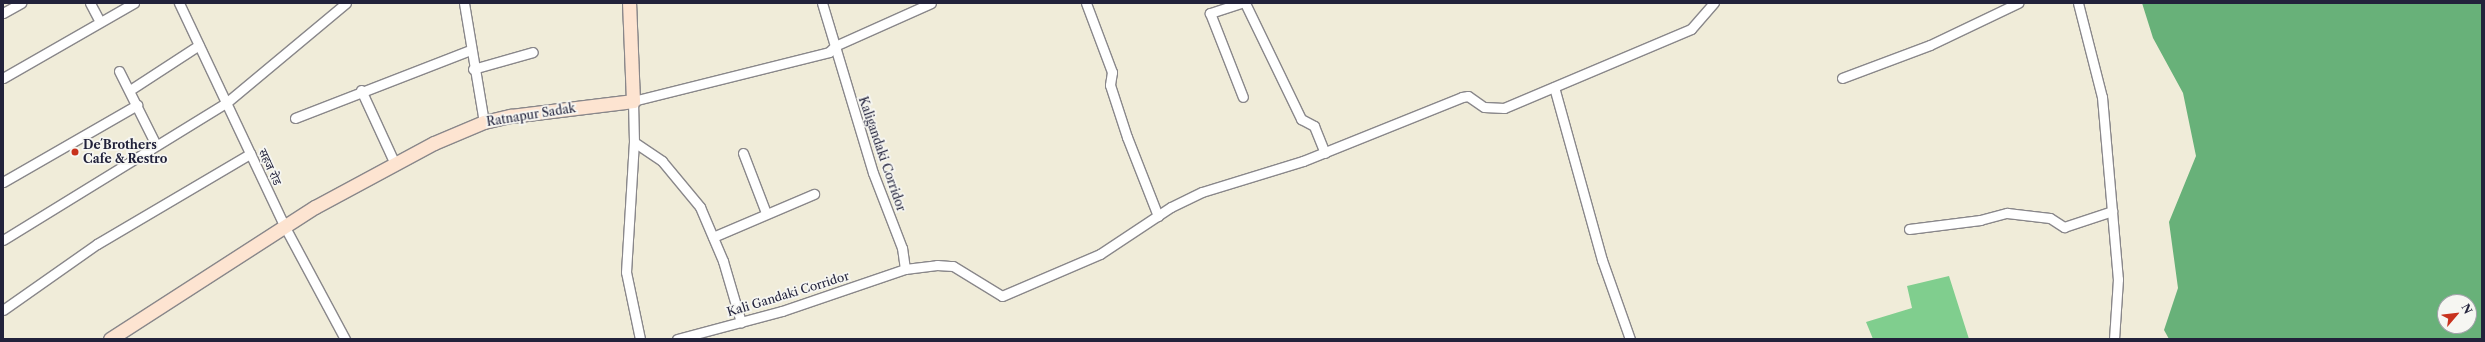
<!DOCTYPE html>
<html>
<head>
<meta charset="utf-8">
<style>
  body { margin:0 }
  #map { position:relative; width:2485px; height:342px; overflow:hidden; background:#f0ecd9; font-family:"Libre Caslon Text","Noto Serif Devanagari",serif }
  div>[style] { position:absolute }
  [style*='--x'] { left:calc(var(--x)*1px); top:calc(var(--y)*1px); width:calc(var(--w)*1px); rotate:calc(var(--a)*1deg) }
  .green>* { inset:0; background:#80ce8e }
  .forest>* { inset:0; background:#68b179 }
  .roads { filter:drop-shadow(1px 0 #89878a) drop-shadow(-1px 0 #89878a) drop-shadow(0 1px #89878a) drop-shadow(0 -1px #89878a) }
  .minor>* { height:9px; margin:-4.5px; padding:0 4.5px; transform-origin:4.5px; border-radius:4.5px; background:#fff }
  .secondary>* { height:13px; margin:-6.5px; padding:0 6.5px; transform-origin:6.5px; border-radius:6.5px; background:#fde4d1 }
  .dots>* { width:11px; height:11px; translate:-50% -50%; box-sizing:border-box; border:2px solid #f6f6f2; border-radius:50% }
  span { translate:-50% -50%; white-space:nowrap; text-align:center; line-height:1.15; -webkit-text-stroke:3.5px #f6f6f2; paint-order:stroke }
  .street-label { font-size:12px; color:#22223b }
  .poi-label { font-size:12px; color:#22223b; font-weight:700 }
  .left { translate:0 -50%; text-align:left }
  .frame { position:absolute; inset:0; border:4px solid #22223b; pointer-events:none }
  .north { position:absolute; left:2437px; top:294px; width:40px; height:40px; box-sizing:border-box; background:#f6f6f2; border:1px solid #a1a1a9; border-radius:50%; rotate:62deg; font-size:11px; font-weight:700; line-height:16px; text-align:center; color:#22223b }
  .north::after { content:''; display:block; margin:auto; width:14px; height:18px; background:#c8321e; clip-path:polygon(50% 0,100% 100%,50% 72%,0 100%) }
</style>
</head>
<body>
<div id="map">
  <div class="green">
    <div style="clip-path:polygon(1949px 276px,1969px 339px,1873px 339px,1866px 322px,1912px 308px,1907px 286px)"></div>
  </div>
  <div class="forest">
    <div style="clip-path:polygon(evenodd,2142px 3px,2482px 3px,2482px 339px,2169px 339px,2164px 330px,2178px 288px,2169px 222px,2196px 156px,2183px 93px,2153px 38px,2142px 3px,2445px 302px,2469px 302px,2469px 326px,2445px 326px,2445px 302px)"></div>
  </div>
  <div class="roads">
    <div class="minor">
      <div style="--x:90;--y:3;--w:21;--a:62"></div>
      <div style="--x:179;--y:3;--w:250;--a:64.7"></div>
      <div style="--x:286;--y:229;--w:125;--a:61.8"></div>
      <div style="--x:464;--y:3;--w:121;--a:80.5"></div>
      <div style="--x:1086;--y:3;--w:74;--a:69.4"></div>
      <div style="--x:1112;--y:72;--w:13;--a:99"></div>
      <div style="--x:1110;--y:85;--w:55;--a:71.9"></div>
      <div style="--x:1127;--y:137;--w:85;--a:68.6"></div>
      <div style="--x:1241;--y:3;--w:33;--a:162"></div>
      <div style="--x:1210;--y:13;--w:90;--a:68.6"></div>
      <div style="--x:1245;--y:3;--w:129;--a:64.2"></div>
      <div style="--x:1301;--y:119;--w:15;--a:28"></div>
      <div style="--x:1314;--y:126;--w:29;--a:68"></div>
      <div style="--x:2078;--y:3;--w:97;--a:75.7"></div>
      <div style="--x:2102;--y:97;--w:183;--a:85"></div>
      <div style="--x:2118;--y:279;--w:60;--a:93.8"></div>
      <div style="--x:3;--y:13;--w:21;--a:-29"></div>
      <div style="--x:473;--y:69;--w:62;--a:-15.8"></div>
      <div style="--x:119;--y:71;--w:83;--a:63.4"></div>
      <div style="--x:3;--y:78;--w:151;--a:-29.8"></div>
      <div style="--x:1842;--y:78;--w:94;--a:-20.6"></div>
      <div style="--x:1930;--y:45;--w:98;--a:-25.5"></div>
      <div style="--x:1554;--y:87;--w:180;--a:74.5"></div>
      <div style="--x:1602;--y:260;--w:84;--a:70.5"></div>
      <div style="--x:130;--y:90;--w:82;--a:-33.1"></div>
      <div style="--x:361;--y:90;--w:81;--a:65.3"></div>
      <div style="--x:295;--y:118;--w:188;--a:-21.2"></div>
      <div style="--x:634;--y:142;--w:34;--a:34"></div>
      <div style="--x:662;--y:161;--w:60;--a:50.4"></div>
      <div style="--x:700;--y:207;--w:59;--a:66.9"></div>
      <div style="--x:723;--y:261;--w:64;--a:73.6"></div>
      <div style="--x:743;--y:153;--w:64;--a:69"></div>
      <div style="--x:3;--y:182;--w:155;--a:-29.9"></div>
      <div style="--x:1909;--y:229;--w:72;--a:-7.2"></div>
      <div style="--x:1980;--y:220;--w:28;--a:-15"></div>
      <div style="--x:2007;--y:213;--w:43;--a:6.6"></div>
      <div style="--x:2050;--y:218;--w:17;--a:33"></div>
      <div style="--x:2064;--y:227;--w:51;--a:-18.4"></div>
      <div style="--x:713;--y:237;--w:110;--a:-23.1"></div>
      <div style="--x:3;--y:240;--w:262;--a:-31.6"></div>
      <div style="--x:226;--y:103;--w:156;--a:-39.8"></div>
      <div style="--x:905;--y:269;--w:21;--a:-98"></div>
      <div style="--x:902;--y:248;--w:80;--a:-111.1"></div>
      <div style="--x:873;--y:173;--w:133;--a:-106.7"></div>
      <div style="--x:835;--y:46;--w:105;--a:-24.1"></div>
      <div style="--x:3;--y:310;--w:115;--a:-35.1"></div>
      <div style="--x:97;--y:244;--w:178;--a:-30.5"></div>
      <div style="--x:640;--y:339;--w:68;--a:-101.8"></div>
      <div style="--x:626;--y:272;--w:130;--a:-86.5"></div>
      <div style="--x:634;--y:142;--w:41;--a:-91.4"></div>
      <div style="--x:633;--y:101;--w:202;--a:-14"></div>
      <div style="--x:829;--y:52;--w:8;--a:-45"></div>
      <div style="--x:835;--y:46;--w:45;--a:-106.8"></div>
      <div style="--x:677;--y:339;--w:109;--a:-14.9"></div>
      <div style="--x:782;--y:311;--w:130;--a:-18.9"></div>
      <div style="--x:905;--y:269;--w:32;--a:-7"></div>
      <div style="--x:937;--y:265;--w:16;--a:4"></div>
      <div style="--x:953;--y:266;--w:57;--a:31.5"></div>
      <div style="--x:1002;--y:296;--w:107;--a:-23.2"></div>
      <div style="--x:1100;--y:254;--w:85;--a:-33.5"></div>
      <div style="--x:1171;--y:207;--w:34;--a:-26"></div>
      <div style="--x:1202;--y:192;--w:106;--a:-17.1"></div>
      <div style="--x:1303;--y:161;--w:171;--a:-21.9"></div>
      <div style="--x:1462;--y:97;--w:6;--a:-9"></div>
      <div style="--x:1468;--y:96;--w:19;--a:35"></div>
      <div style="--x:1484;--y:107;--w:20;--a:3"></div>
      <div style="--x:1504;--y:108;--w:203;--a:-22.9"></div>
      <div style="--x:1691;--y:29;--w:35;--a:-49"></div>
    </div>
    <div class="secondary">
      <div style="--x:110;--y:339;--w:244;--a:-32.8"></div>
      <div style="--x:315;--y:207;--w:135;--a:-28.3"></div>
      <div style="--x:434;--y:143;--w:54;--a:-22.8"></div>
      <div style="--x:484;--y:122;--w:28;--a:-13"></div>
      <div style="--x:511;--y:116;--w:123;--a:-7"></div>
      <div style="--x:633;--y:101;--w:98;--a:-92.3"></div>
    </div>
  </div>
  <div class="dots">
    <div style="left:75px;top:152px;background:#c8321e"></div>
  </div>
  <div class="street-label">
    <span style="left:531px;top:115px;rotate:-9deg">Ratnapur Sadak</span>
    <span style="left:882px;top:154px;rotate:71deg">Kaligandaki Corridor</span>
    <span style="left:270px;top:167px;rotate:65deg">सहज रोड</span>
    <span style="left:788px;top:294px;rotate:-17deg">Kali Gandaki Corridor</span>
  </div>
  <div class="poi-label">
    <span class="left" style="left:83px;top:152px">De´Brothers<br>Cafe &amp; Restro</span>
  </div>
  <div class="frame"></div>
  <div class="north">N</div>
</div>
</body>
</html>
